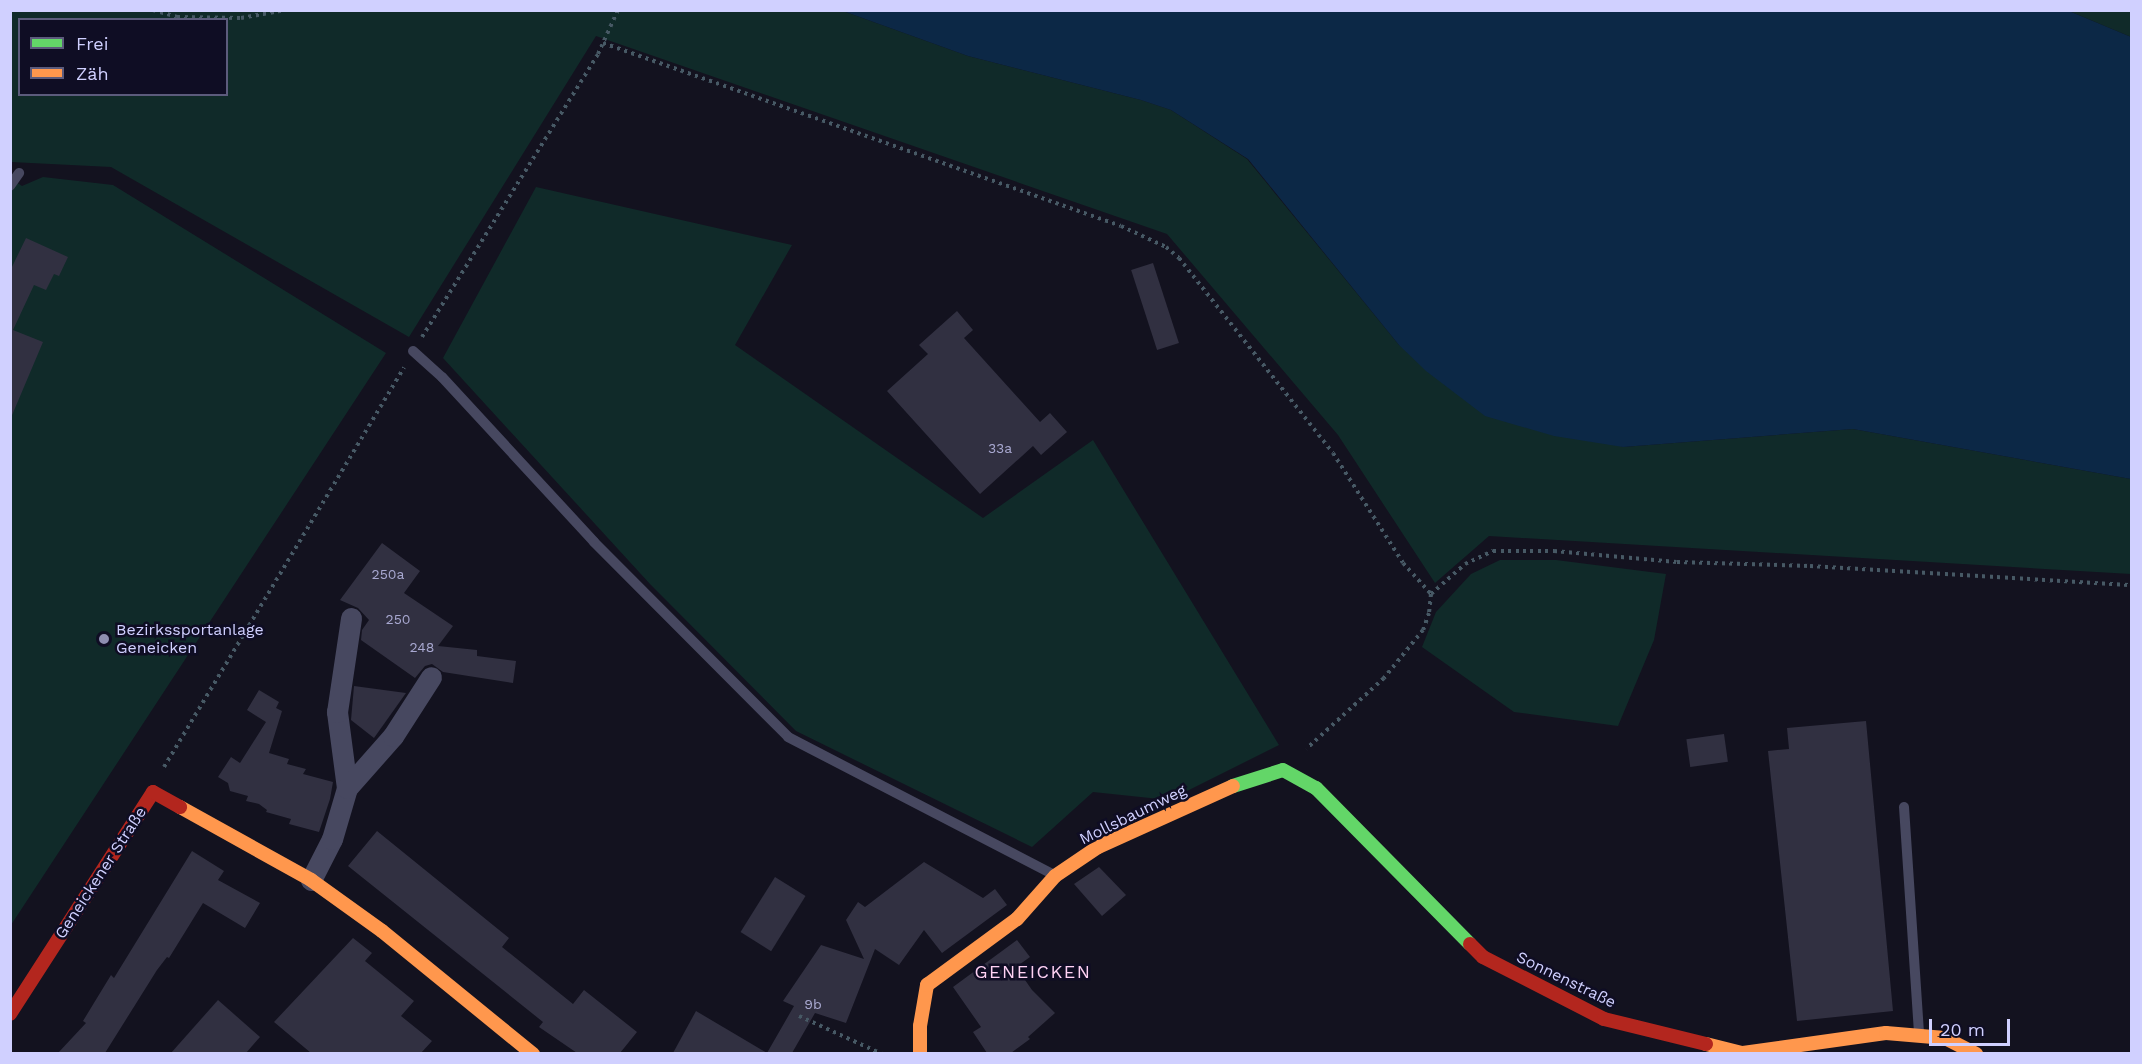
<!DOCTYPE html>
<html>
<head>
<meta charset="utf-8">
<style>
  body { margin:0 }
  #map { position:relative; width:2142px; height:1064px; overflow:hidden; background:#13121f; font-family:"Work Sans",sans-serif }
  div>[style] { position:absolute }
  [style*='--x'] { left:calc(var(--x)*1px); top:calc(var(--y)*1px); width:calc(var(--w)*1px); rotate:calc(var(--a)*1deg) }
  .green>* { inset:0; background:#102a29 }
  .water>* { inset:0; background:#0c2846 }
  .building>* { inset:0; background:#313041; transform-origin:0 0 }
  .path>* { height:4px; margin-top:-2px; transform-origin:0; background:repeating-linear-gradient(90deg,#475965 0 3px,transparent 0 7.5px) }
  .lane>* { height:10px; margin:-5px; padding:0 5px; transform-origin:5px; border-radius:5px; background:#474860 }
  .street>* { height:21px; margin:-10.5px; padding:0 10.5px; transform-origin:10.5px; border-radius:10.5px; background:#474860 }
  .fast>* { height:14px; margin:-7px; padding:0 7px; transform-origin:7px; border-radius:7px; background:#63d668 }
  .slow>* { height:14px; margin:-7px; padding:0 7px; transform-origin:7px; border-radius:7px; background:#ff974d }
  .jam>* { height:14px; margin:-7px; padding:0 7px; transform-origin:7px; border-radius:7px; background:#b3261e }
  .dots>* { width:16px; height:16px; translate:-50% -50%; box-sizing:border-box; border:3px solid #0f0d24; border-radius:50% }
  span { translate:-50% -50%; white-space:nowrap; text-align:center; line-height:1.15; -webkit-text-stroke:5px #0f0d24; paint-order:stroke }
  .number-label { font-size:14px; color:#a8a8d0 }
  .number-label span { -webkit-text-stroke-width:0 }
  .poi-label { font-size:16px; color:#d0d0ff }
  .left { translate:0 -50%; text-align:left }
  .street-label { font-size:16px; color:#d0d0ff }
  .neighbourhood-label { font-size:18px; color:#ffd2f4; letter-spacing:1.5px }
  .frame { position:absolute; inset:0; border:12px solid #d0d0ff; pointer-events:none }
  .legend { position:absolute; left:18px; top:18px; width:210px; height:78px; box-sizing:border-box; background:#0f0d24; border:2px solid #5c5b7c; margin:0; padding:8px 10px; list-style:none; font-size:18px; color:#d0d0ff }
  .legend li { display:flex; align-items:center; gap:12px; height:30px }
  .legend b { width:30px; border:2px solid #5c5b7c }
  .scale { position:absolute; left:1929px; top:1019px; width:81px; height:27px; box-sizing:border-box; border:3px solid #d0d0ff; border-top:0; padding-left:8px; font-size:18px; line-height:21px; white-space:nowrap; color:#d0d0ff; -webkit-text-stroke:4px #0f0d24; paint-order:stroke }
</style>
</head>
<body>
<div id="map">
  <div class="green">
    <div style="clip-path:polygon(evenodd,11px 11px,843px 11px,968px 56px,1141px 100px,1171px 110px,1247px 159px,1399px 345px,1623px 447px,1853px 429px,2131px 479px,2131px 574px,1489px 536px,1435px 583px,1338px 435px,1167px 234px,596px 36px,409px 337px,111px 167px,11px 162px,11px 11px,20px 20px,226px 20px,226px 94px,20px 94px,20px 20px)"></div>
    <div style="clip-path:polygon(2069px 11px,2131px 11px,2131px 37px)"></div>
    <div style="clip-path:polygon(43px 177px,113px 185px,386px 353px,11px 925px,10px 178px,22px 186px)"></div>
    <div style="clip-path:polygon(536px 187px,792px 245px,735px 345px,983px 518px,1093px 440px,1279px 745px,1169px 800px,1093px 792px,1032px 847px,796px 731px,650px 584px,443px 358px)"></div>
    <div style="clip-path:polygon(1500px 560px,1556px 560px,1666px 574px,1654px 640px,1618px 726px,1514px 712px,1422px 647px,1436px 612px,1471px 574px)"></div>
  </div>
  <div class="water">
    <div style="clip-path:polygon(843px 11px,2069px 11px,2131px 37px,2131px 479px,1853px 429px,1623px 447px,1554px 436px,1485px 416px,1426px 371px,1399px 345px,1248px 159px,1171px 110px,1141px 100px,968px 56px)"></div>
  </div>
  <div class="building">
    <div style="clip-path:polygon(26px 238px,68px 257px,59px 276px,54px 274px,46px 290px,34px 285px,13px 330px,43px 342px,10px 420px,10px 271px)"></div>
    <div style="left:1153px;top:263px;width:84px;height:23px;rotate:72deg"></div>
    <div style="clip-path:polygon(957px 311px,973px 330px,964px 338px,1040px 422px,1050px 413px,1067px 432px,1041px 455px,1033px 446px,980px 494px,887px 391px,928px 354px,919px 345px)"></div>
    <div style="clip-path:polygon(382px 543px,420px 571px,404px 593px,453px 626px,438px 646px,477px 650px,477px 656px,516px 661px,513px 683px,443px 672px,432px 664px,425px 666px,415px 678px,361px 640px,362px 630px,369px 620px,358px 608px,340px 600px)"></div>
    <div style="clip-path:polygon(354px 686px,406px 693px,374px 738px,351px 720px)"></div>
    <div style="clip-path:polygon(259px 690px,279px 702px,276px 708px,282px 711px,269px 753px,289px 759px,287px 764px,306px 769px,303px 774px,333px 782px,330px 799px,319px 832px,289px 824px,291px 819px,266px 812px,267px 810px,259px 804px,246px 801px,248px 796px,230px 791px,228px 783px,218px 777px,231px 757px,240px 763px,266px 722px,247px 710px)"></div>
    <div style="clip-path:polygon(1866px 721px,1893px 1011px,1797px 1021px,1768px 751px,1789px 749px,1787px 728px)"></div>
    <div style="left:1724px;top:734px;width:28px;height:38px;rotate:82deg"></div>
    <div style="clip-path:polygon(377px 831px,509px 938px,502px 947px,573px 1004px,584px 990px,637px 1032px,620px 1053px,577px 1053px,539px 1027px,543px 1022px,348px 866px)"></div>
    <div style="clip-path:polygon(192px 851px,224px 871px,218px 880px,260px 903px,245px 928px,203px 903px,169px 958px,167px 957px,157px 970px,105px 1053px,58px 1053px,86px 1023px,83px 1021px,111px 975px,114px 978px)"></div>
    <div style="clip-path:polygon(924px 862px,983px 898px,995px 889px,1007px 905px,942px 953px,924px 930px,899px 965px,875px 949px,846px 1023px,815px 1013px,792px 1053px,767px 1053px,794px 1006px,783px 1001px,821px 945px,864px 959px,846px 920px,858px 902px,865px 907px)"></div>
    <div style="clip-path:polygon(1099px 867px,1126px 895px,1102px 916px,1074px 884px)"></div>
    <div style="left:775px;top:877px;width:36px;height:65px;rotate:32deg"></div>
    <div style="clip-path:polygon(353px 938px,372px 953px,365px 961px,414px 1001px,401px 1016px,432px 1041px,421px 1053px,311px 1053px,274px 1022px)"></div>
    <div style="clip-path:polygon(1017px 940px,1030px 957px,1016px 967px,1032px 990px,1055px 1013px,1028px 1037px,1030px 1039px,1011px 1053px,987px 1053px,973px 1032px,981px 1027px,953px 987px)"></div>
    <div style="clip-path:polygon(218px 1000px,260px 1037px,246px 1053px,171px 1053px)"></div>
    <div style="clip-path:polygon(696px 1011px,767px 1053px,673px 1053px)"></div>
  </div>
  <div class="path">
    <div style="--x:153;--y:10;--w:25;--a:16"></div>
    <div style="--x:177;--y:17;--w:64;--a:0.9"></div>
    <div style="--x:241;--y:18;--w:45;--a:-10.3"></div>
    <div style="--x:603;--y:43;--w:549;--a:19.46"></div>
    <div style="--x:1121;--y:226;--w:50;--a:25"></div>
    <div style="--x:1166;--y:247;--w:17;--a:40"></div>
    <div style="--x:1179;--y:258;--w:248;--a:51.7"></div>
    <div style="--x:1333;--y:453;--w:130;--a:57.5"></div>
    <div style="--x:1403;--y:563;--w:42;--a:47.9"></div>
    <div style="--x:1431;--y:594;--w:19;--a:96"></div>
    <div style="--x:1429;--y:613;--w:18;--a:109"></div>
    <div style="--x:1423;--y:630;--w:62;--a:129.1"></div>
    <div style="--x:1384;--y:678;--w:105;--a:137.7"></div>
    <div style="--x:422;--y:337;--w:333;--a:-58.1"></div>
    <div style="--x:598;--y:54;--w:48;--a:-65.6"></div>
    <div style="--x:1431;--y:594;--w:45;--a:-41.4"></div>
    <div style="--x:1465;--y:564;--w:31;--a:-25"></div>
    <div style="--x:1493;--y:551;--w:61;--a:0"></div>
    <div style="--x:1554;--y:551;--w:123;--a:5.1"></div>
    <div style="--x:1677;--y:562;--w:133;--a:1.7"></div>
    <div style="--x:1810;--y:566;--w:323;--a:3.4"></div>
    <div style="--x:164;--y:767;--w:466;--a:-59"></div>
    <div style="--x:799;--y:1016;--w:91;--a:24.6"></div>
  </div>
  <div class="lane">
    <div style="--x:10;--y:186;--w:16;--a:-55"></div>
    <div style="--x:413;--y:351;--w:39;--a:42"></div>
    <div style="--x:442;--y:377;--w:224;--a:47.3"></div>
    <div style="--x:594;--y:542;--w:275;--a:45.1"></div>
    <div style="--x:788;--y:737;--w:297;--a:27.4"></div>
    <div style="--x:1904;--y:807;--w:226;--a:86.2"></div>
  </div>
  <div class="street">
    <div style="--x:347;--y:788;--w:77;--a:-97.5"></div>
    <div style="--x:337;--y:712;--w:95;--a:-81.5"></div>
    <div style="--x:311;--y:880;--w:46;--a:-62.9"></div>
    <div style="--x:332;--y:839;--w:53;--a:-73.6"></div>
    <div style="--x:347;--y:788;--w:69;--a:-48.5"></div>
    <div style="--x:393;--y:736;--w:70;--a:-57.2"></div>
  </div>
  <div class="fast">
    <div style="--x:1233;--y:786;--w:52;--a:-17.7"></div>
    <div style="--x:1283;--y:770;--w:38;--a:29"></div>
    <div style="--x:1316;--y:788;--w:219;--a:45.4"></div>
  </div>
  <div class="slow">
    <div style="--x:180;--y:807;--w:150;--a:29.1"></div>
    <div style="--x:311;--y:880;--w:87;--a:35.7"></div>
    <div style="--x:382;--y:931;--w:195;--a:39.2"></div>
    <div style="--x:1706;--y:1044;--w:38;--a:14"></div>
    <div style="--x:1743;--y:1053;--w:144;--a:-8"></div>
    <div style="--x:1886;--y:1033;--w:59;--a:4.8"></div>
    <div style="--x:1945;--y:1038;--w:35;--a:27"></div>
    <div style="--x:920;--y:1054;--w:28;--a:-90"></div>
    <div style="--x:920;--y:1026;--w:42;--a:-80.3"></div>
    <div style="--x:927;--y:985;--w:112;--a:-36.3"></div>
    <div style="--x:1017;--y:919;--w:57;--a:-48.5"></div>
    <div style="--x:1055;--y:876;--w:52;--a:-34"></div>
    <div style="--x:1098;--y:847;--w:148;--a:-24.3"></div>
  </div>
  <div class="jam">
    <div style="--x:1470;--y:944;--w:18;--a:45"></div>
    <div style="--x:1483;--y:957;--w:136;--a:27.1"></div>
    <div style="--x:1604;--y:1019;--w:105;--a:13.8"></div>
    <div style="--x:10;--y:1014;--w:264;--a:-57.2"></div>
    <div style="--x:153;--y:792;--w:31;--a:29"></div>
  </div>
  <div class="dots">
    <div style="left:104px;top:639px;background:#8e8eb1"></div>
  </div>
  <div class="number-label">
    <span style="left:1000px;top:448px">33a</span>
    <span style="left:388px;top:574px">250a</span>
    <span style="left:398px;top:619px">250</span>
    <span style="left:422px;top:647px">248</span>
    <span style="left:813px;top:1004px">9b</span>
  </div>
  <div class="poi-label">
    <span class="left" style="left:116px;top:639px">Bezirkssportanlage<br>Geneicken</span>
  </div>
  <div class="street-label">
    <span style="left:1133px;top:815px;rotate:-26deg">Mollsbaumweg</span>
    <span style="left:101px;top:873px;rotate:-57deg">Geneickener Straße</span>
    <span style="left:1566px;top:980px;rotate:26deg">Sonnenstraße</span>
  </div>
  <div class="neighbourhood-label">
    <span style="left:1033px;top:972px">GENEICKEN</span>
  </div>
  <div class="frame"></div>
  <ul class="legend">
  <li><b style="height:8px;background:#63d668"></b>Frei</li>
  <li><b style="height:8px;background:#ff974d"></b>Zäh</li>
  </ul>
  <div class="scale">20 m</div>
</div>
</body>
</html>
